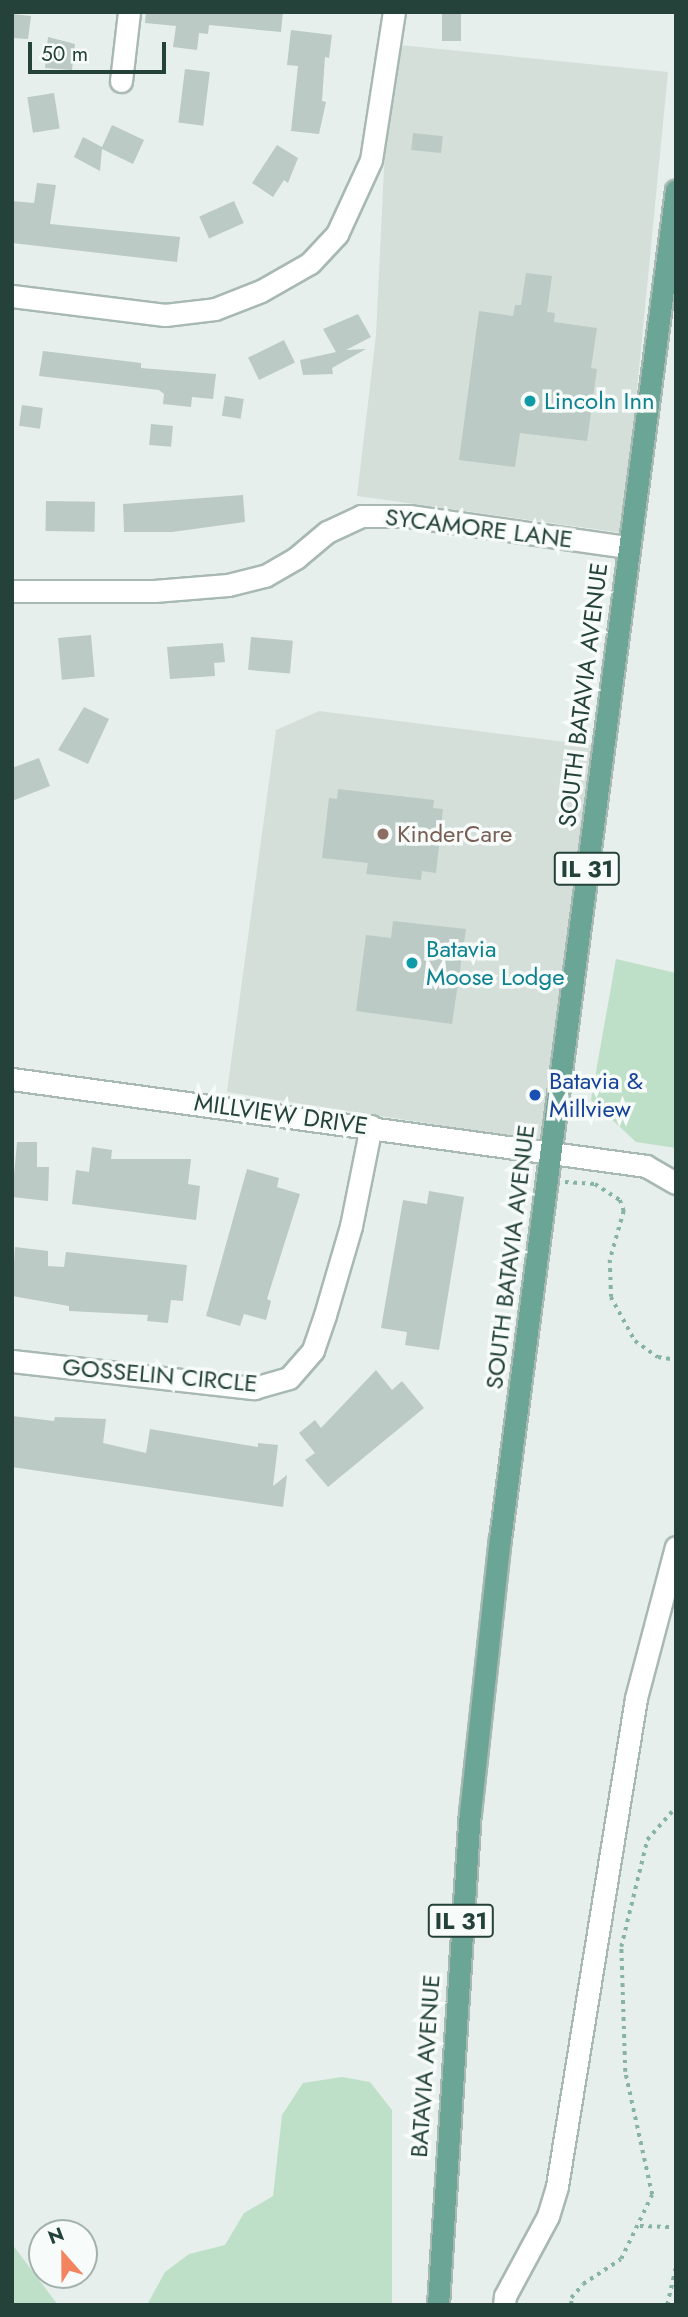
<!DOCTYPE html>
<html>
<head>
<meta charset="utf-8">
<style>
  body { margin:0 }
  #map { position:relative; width:688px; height:2317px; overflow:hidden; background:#e6efeb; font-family:Jost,sans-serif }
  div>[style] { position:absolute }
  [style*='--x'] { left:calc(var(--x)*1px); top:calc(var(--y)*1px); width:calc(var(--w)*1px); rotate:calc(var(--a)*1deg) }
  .built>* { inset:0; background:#d4dfda }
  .green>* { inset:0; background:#bfe0c8 }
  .building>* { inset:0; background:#bbcac4; transform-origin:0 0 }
  .path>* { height:3.5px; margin-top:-1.75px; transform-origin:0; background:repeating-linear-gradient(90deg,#86b3a5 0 3.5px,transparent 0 8.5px) }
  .roads { filter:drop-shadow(2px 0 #a8b8b2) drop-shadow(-2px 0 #a8b8b2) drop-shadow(0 2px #a8b8b2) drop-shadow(0 -2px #a8b8b2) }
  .minor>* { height:21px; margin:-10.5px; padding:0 10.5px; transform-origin:10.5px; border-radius:10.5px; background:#fff }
  .major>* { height:21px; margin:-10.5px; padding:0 10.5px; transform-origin:10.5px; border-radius:10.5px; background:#6aa596 }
  .dots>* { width:19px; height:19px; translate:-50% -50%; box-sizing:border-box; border:4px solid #f7fbf9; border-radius:50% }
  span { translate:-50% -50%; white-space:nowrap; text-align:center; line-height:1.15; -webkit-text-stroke:7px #f7fbf9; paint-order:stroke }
  .shield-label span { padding:2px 5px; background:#f7fbf9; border:2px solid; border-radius:5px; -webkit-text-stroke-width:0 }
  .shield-label { font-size:23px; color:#24423a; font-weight:700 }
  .culture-label { font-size:24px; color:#0d838f }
  .left { translate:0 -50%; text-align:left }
  .street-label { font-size:24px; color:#24423a }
  .education-label { font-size:24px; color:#785e54 }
  .transit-label { font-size:24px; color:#164399 }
  .frame { position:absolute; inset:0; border:14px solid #24423a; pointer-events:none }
  .north { position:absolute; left:28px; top:2219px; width:70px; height:70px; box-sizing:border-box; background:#f7fbf9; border:2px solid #a3b1ad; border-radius:50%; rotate:339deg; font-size:19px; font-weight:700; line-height:28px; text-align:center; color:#24423a }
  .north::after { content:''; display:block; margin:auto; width:24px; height:32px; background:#f4845f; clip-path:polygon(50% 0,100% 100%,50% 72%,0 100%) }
  .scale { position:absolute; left:28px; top:42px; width:138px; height:32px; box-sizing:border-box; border:4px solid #24423a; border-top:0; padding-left:9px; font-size:21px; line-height:24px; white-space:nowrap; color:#24423a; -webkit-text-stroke:5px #f7fbf9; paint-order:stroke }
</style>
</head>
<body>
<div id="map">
  <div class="built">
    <div style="clip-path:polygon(390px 44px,668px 72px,623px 533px,357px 496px,376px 335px)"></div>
    <div style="clip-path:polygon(319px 711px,597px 746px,541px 1141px,227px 1092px,276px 730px)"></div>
  </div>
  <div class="green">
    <div style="clip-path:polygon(616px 959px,676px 973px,676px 1148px,636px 1142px,591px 1100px)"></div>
    <div style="clip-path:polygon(342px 2077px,370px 2082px,392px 2110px,392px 2305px,147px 2305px,165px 2272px,189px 2254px,225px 2245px,244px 2213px,273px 2196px,282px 2115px,303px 2083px)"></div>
    <div style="clip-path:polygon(12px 2244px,58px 2305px,12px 2305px)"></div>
  </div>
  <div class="building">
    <div style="clip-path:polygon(146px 12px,283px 12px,281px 32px,209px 25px,208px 34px,199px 33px,197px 50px,173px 47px,176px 26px,145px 23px)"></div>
    <div style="left:442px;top:12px;width:19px;height:29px"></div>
    <div style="clip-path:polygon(12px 14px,31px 16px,28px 39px,12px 38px)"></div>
    <div style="clip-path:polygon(291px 30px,332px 35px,329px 58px,325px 57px,322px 101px,326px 102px,319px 134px,291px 131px,298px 66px,287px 65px)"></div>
    <div style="clip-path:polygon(48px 37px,75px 44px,72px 70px,45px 68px)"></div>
    <div style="left:185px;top:69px;width:25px;height:54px;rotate:7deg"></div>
    <div style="left:54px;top:93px;width:36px;height:27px;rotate:81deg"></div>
    <div style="clip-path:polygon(112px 125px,144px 140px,133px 164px,102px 149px,100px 171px,74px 157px,83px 137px,102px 147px)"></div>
    <div style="left:413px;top:133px;width:30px;height:17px;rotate:6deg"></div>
    <div style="clip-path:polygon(277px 145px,298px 158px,288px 183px,284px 180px,273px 197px,252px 183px)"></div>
    <div style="clip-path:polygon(37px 183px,56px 185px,50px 224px,180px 237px,177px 262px,12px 243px,12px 201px,34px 203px)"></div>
    <div style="left:234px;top:201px;width:24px;height:38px;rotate:66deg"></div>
    <div style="clip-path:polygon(526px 273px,552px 276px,547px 312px,555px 313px,554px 322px,597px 328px,591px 368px,597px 369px,587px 441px,520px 433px,515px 467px,459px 460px,479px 311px,513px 316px,515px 305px,521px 305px)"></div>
    <div style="clip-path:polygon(358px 314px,371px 337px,346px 350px,366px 349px,332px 368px,333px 374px,303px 375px,300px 360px,336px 352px,323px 329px)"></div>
    <div style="left:284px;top:340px;width:25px;height:40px;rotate:64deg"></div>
    <div style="clip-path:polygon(43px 351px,141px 363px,141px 368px,216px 374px,213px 399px,192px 397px,191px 407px,163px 404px,164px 394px,159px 390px,39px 376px)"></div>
    <div style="left:225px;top:396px;width:19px;height:20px;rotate:9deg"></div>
    <div style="left:22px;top:405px;width:21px;height:21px;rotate:8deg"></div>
    <div style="left:151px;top:424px;width:22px;height:21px;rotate:5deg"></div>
    <div style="clip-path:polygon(243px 495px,245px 522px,172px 532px,124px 532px,123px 504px)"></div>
    <div style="left:46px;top:501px;width:49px;height:30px;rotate:1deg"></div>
    <div style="left:91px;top:635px;width:42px;height:33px;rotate:85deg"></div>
    <div style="left:251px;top:637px;width:42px;height:33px;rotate:5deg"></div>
    <div style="clip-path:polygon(223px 643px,225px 662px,214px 663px,215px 676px,170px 679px,167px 647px)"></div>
    <div style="clip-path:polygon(84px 707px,109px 719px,88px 764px,58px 750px)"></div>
    <div style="clip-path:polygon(39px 758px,50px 786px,12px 801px,12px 768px)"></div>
    <div style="clip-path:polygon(338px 789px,434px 800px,433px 808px,443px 809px,436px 873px,422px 871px,421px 880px,366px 874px,368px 863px,322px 858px,329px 798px,337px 799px)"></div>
    <div style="clip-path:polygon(393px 921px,466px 929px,452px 1024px,356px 1011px,366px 935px,391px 938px)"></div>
    <div style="clip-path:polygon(17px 1142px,37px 1142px,37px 1167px,49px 1167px,48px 1201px,12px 1197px)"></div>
    <div style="clip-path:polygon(92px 1147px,112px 1150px,111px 1159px,191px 1159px,188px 1184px,200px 1186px,196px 1220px,72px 1204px,76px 1170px,89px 1172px)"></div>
    <div style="clip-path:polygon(247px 1169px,279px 1178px,277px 1187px,300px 1194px,267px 1299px,271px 1301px,266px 1320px,244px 1314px,240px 1326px,206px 1316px)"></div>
    <div style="clip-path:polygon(429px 1191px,464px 1197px,439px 1350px,405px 1345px,407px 1332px,381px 1328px,403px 1200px,427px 1204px)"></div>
    <div style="clip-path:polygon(15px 1247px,48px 1251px,48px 1266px,64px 1267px,66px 1252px,187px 1265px,183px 1301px,171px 1300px,168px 1323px,147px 1321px,148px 1315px,69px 1311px,69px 1306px,12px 1296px)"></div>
    <div style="clip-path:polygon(376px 1370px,392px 1390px,402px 1381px,424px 1408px,328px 1487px,305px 1460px,315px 1453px,299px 1433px,315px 1420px,321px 1428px)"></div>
    <div style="clip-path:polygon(12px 1416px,54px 1421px,55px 1417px,106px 1419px,103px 1443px,146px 1453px,150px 1429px,258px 1447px,258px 1443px,278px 1445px,273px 1486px,287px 1475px,283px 1507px,12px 1467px)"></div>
  </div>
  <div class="path">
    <div style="--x:565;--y:1182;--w:30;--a:4"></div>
    <div style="--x:595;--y:1184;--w:30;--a:33"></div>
    <div style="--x:620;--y:1200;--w:12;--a:70"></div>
    <div style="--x:624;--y:1211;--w:51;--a:105.9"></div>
    <div style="--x:610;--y:1260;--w:37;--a:88"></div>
    <div style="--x:611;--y:1297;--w:50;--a:61.4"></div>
    <div style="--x:635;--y:1341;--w:28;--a:35"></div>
    <div style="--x:658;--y:1357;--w:18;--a:9"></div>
    <div style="--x:640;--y:2226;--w:36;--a:2"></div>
    <div style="--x:571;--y:2305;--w:7;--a:-90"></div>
    <div style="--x:571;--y:2298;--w:18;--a:-49"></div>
    <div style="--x:583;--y:2284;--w:45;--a:-33.3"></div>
    <div style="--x:621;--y:2259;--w:71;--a:-64.2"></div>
    <div style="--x:652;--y:2195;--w:126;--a:-102.4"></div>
    <div style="--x:625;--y:2072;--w:125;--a:-91.8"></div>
    <div style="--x:621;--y:1947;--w:110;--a:-76.3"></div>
    <div style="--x:647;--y:1840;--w:44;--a:-48.7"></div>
    <div style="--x:667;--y:2305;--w:39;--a:-77"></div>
  </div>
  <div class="roads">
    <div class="minor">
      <div style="--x:121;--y:81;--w:69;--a:-83.4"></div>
      <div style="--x:12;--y:296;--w:154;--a:7.1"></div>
      <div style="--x:165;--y:315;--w:50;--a:-6.8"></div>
      <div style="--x:215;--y:309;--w:49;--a:-21.4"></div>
      <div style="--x:261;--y:291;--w:56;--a:-29.7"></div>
      <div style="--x:310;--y:263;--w:40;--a:-47"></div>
      <div style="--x:337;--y:234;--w:81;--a:-65.3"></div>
      <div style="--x:371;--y:160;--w:150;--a:-81.2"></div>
      <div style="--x:12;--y:591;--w:142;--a:0"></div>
      <div style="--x:154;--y:591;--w:74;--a:-4.6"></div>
      <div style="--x:228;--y:585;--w:38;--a:-14"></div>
      <div style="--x:265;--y:576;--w:36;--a:-30"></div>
      <div style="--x:296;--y:558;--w:40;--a:-40"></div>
      <div style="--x:327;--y:532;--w:38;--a:-25"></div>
      <div style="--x:361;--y:516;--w:48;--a:0"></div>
      <div style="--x:409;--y:516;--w:221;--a:8.1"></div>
      <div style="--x:12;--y:1079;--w:640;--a:7.81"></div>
      <div style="--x:646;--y:1166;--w:34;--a:30"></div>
      <div style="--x:12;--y:1361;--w:244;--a:6.4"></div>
      <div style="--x:254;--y:1388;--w:36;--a:-16"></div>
      <div style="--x:289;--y:1378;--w:37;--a:-49"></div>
      <div style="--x:313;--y:1350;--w:37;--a:-71"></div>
      <div style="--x:325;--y:1315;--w:93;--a:-73.7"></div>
      <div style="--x:351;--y:1226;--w:102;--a:-78.7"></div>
      <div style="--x:504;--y:2305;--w:9;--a:-84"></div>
      <div style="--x:505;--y:2296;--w:91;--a:-61.7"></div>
      <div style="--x:548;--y:2216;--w:31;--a:-73"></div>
      <div style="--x:557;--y:2186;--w:494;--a:-80.8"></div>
      <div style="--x:636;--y:1698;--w:156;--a:-75.2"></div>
    </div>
    <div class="major">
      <div style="--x:438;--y:2305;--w:493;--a:-86.3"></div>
      <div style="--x:470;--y:1813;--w:276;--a:-83.8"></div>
      <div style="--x:500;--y:1539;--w:1360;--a:-82.57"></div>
    </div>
  </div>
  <div class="dots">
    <div style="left:530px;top:401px;background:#0f9aa8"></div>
    <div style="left:383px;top:834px;background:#8d6e63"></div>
    <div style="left:412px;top:963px;background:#0f9aa8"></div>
    <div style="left:535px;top:1095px;background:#1a4fb4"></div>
  </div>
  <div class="shield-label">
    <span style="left:587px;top:869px">IL 31</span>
    <span style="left:461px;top:1921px">IL 31</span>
  </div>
  <div class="culture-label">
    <span class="left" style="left:544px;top:401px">Lincoln Inn</span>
    <span class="left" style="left:426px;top:963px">Batavia<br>Moose Lodge</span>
  </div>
  <div class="street-label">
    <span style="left:479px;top:528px;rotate:7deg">SYCAMORE LANE</span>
    <span style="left:583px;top:695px;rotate:-83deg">SOUTH BATAVIA AVENUE</span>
    <span style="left:281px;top:1114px;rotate:8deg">MILLVIEW DRIVE</span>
    <span style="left:510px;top:1257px;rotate:-83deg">SOUTH BATAVIA AVENUE</span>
    <span style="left:160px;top:1375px;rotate:5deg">GOSSELIN CIRCLE</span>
    <span style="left:425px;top:2066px;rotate:-86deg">BATAVIA AVENUE</span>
  </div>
  <div class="education-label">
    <span class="left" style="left:397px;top:834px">KinderCare</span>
  </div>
  <div class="transit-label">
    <span class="left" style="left:549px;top:1095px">Batavia &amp;<br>Millview</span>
  </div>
  <div class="frame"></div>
  <div class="north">N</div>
  <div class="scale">50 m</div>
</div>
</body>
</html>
